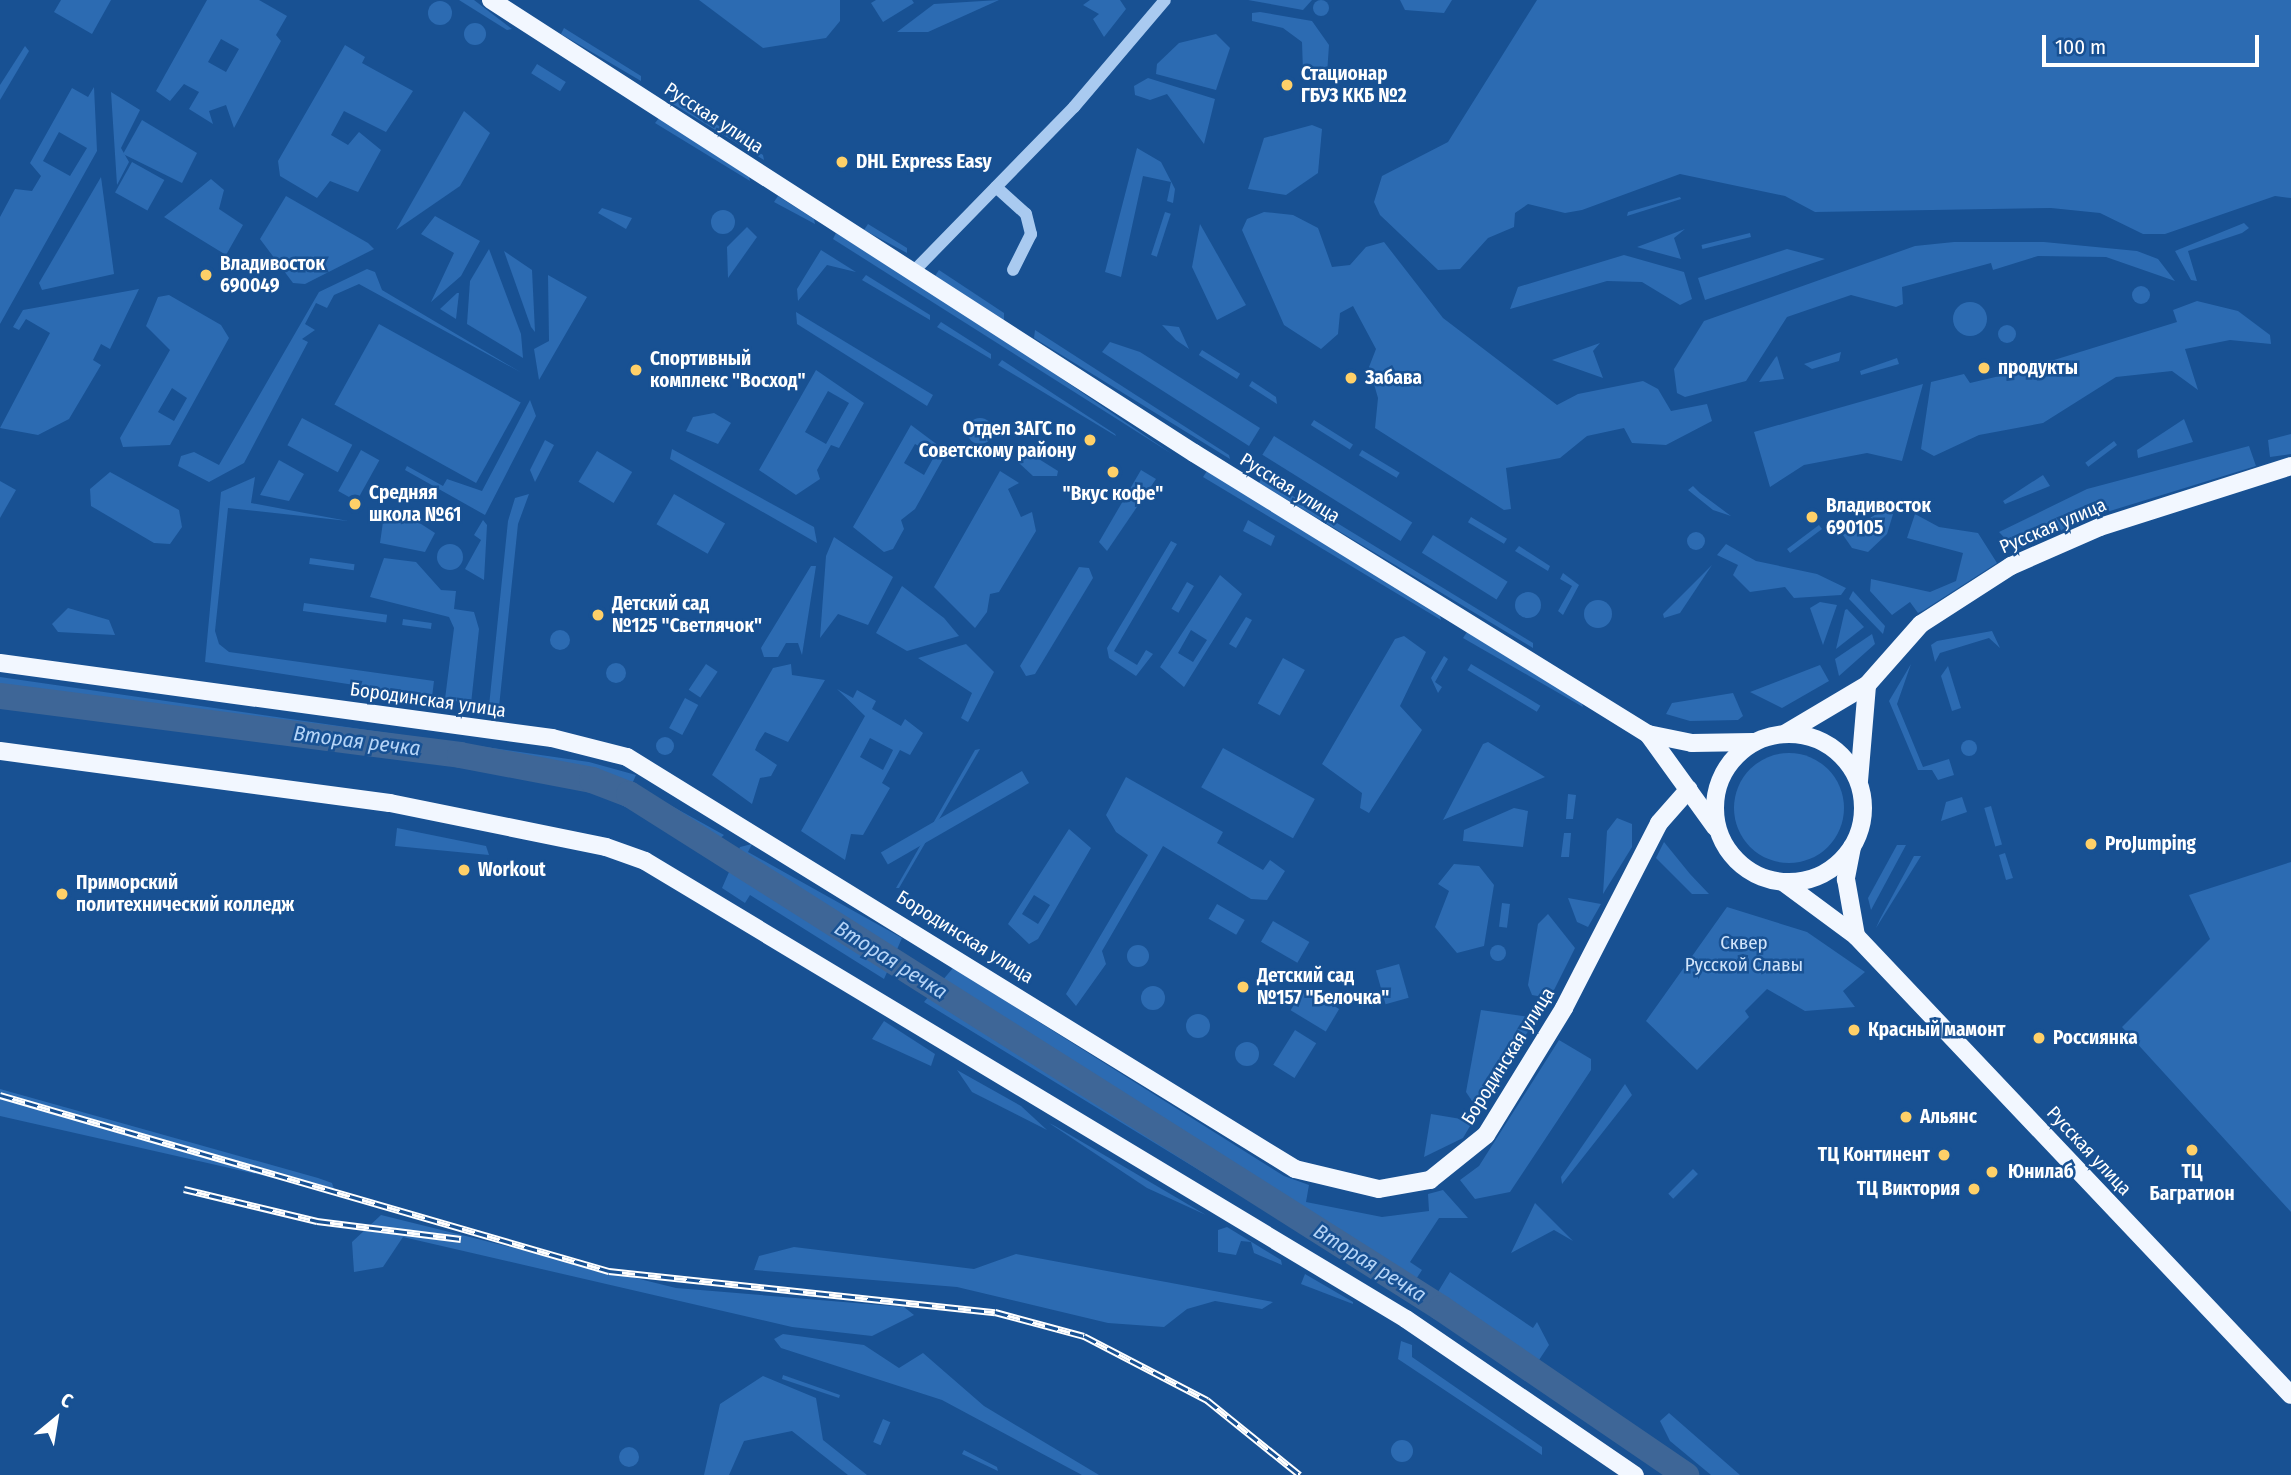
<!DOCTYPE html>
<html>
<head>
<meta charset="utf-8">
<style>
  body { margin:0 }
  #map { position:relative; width:2291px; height:1475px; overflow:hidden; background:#185193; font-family:"Fira Sans Condensed",sans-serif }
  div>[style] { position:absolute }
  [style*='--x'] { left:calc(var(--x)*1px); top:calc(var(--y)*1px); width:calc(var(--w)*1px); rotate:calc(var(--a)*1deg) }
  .green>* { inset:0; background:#2c6bb2; transform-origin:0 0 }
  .round { border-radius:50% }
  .river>* { height:26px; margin:-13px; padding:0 13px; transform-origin:13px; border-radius:13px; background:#3e6697 }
  .minor>* { height:12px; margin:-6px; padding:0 6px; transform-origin:6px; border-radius:6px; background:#a9caf0 }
  .major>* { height:18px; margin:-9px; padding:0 9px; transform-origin:9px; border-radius:9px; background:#f2f7ff }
  .major>.ring { margin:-9px; padding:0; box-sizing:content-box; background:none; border:18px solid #f2f7ff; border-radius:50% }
  .rail>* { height:7px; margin-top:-3.5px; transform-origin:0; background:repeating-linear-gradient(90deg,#185193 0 13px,#fff 0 26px); box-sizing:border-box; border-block:2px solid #fff }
  .dots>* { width:19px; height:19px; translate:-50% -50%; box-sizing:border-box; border:4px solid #185193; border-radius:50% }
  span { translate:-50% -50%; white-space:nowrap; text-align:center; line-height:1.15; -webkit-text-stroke:5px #185193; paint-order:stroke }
  .poi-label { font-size:19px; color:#fff; font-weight:700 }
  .left { translate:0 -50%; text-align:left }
  .right { translate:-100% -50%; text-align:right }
  .street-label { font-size:19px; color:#fff }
  .park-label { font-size:19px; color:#d0e4fb }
  .water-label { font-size:21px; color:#b5d4f7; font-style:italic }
  .north { position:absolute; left:21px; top:1384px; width:70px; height:70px; -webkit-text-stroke:5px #185193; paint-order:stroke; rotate:30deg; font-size:19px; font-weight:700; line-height:28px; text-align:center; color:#fff }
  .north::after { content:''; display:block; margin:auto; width:24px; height:32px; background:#fff; clip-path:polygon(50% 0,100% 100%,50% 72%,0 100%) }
  .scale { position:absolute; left:2042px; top:35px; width:217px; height:32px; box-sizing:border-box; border:4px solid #fff; border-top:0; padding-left:9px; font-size:21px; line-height:24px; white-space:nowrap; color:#fff; -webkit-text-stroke:5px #185193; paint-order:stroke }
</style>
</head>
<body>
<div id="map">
  <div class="green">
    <div style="clip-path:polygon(61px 0,111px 0,92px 34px,54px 12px)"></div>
    <div style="clip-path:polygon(evenodd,207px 0,259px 0,287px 16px,276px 35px,281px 41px,234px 128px,226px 105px,209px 111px,213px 124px,189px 109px,199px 92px,184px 84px,170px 101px,156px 91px,207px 0,221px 39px,239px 49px,226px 72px,208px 62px,221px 39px)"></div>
    <div style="clip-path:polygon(459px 0,474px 0,512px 29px,507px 30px)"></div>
    <div style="clip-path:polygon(699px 0,840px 0,840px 21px,826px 38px,763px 48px)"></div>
    <div style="clip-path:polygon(876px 0,912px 0,914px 3px,883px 22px,871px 3px)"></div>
    <div style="clip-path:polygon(999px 0,928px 32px,897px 32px,934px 4px)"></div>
    <div style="clip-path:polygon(1090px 0,1120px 0,1126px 9px,1104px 37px,1093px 19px,1099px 14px,1083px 5px)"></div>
    <div style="clip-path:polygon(1248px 0,1312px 0,1303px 10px)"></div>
    <div style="clip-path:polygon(1400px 0,1452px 0,1444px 13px,1405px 10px)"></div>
    <div style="clip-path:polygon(1537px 0,2291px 0,2291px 198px,2275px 196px,2165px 234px,2143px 234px,2100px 213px,2051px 208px,1815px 212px,1785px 196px,1680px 174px,1582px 210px,1565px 213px,1528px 204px,1515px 213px,1514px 227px,1488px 238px,1460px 269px,1438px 270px,1380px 215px,1374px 202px,1382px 176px,1448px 142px)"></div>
    <div class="round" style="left:1313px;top:0;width:16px;height:16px"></div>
    <div class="round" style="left:428px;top:1px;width:24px;height:24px"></div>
    <div style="clip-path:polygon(1260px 12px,1312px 21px,1329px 45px,1327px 74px,1303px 72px,1302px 42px,1283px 28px,1252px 21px,1252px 13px)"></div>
    <div class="round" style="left:464px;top:23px;width:22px;height:22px"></div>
    <div style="clip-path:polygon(564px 28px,641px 76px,641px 81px,561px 34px)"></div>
    <div style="clip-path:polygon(1216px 34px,1230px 48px,1216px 90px,1156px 74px,1157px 64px,1179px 43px)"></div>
    <div style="clip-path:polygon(345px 45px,365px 57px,362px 63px,413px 91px,386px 132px,344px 111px,331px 135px,348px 145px,359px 132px,381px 150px,358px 192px,330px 181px,317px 198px,280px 176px,278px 161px)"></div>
    <div style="clip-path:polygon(25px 46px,29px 51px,0 100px,0 85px)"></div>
    <div style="left:537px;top:64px;width:34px;height:11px;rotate:32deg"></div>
    <div style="clip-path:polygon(1148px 78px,1215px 99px,1204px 144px,1167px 94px,1150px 100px,1135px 95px,1134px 86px)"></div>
    <div style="clip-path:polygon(evenodd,94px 87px,97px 151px,0 324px,0 217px,15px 189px,32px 191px,41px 176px,30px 163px,72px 88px,88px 97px,94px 87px,59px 132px,87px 148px,70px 176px,43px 161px,59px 132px)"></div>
    <div style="clip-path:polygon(111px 92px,140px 110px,121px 148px,129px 162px,117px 185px)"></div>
    <div style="clip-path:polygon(672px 95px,763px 155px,764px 160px,668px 101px)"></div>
    <div style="clip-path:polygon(464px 111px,490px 133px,460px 186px,396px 230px)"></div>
    <div style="clip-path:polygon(659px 118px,749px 177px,750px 181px,655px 123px)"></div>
    <div style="clip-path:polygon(142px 120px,197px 153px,182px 183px,123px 154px)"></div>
    <div style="clip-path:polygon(1312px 125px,1322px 129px,1318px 173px,1286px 195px,1248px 189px,1264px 138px)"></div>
    <div style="clip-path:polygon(1137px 148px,1161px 162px,1175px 189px,1173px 203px,1167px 201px,1171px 182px,1143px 176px,1121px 277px,1105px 272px)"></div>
    <div style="left:132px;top:162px;width:37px;height:35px;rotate:29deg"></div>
    <div style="clip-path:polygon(101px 177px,114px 274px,42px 290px,39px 283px)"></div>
    <div style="clip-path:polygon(211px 179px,224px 190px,219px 209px,243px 225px,226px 255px,164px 217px)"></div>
    <div style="clip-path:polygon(286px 196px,368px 243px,374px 249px,305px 284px,293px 283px,260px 239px)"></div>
    <div style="clip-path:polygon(778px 196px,814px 219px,815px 224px,774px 202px)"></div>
    <div style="clip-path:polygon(1680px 197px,1681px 199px,1627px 216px,1628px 212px)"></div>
    <div style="clip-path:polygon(602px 208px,632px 218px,626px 229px,598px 213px)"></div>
    <div class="round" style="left:711px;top:210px;width:24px;height:24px"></div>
    <div style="left:1165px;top:212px;width:6px;height:45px;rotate:18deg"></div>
    <div style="clip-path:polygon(1264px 212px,1293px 215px,1318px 228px,1332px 267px,1350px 265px,1366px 247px,1384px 242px,1443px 318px,1557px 405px,1578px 394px,1643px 381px,1658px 389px,1671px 411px,1707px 404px,1712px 421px,1666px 445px,1632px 443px,1624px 428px,1587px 436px,1560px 458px,1506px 468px,1511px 509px,1504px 510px,1375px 428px,1378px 398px,1369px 367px,1376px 349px,1353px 306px,1340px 313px,1338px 334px,1321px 349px,1284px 325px,1242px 230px,1247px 219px)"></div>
    <div style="clip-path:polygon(435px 216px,480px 241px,461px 276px,431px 302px,454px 253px,421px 234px)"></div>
    <div style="clip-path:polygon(2244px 223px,2249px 228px,2242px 233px,2188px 251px,2197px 281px,2191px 280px,2175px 251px)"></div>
    <div style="clip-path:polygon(868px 224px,907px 248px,907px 253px,864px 230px)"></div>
    <div style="clip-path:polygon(1200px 224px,1246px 305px,1217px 320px,1192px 267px)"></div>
    <div style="clip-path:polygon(747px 227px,757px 237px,728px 278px,727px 247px)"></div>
    <div style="clip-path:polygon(1685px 229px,1674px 238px,1681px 259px,1637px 247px)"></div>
    <div style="clip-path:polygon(836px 233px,1005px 340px,1172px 454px,833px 239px)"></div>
    <div style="left:1750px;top:233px;width:4px;height:50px;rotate:76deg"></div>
    <div style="clip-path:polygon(1954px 242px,2044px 242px,2137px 251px,2158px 259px,2175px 281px,2106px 257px,2038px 256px,1993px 270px,1991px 263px,1902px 287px,1903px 304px,1896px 307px,1851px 295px,1787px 317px,1746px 381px,1685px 397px,1677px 393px,1674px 369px,1704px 321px,1915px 246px)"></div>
    <div style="clip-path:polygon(489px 249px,521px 334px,523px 358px,467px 324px,470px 281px)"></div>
    <div style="clip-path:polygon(1787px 249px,1825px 259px,1705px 300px,1698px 278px)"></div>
    <div style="clip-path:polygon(821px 250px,856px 272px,827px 265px,798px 301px,797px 289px)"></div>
    <div style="clip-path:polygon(504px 251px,532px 270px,535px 332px,531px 327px)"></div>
    <div style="clip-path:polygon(1624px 255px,1684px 272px,1692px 299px,1680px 305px,1642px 282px,1607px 281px,1510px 309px,1518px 287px)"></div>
    <div style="clip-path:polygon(367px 269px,375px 272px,382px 290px,522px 373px,359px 284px,334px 295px,327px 308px,316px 303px,305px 324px,315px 330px,302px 339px,308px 342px,244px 463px,209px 482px,178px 466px,181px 456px,194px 452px,219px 465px,319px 292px)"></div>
    <div style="clip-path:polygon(939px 270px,1004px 313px,1004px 320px,935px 276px)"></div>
    <div style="clip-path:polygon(548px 275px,587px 297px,539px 380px,534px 349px,549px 341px)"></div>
    <div style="clip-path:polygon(866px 275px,930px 315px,930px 320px,862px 280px)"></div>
    <div class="round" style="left:2132px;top:286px;width:18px;height:18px"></div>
    <div style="clip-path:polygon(139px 289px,110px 349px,101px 344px,93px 360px,101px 365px,69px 419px,38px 435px,0 428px,50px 333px,26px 319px,19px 330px,13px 327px,23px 310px)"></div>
    <div style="clip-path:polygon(457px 293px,459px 293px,456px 319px,440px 309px)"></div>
    <div style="clip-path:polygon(evenodd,169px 295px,221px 325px,229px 338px,170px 445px,123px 447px,120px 438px,170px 350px,146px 326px,158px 297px,169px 295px,172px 388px,187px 398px,174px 421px,158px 412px,172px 388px)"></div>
    <div style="clip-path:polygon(2197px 301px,2238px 311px,2270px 335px,2271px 344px,2230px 340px,2185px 349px,2198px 390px,2172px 371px,2116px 377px,2043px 423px,1979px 435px,1934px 456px,1921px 449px,1931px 382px,1964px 374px,1970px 383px,2004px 375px,2004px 366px,2054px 360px,2177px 322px,2173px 310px)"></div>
    <div class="round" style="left:1953px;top:302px;width:34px;height:34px"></div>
    <div style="clip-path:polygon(796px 312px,933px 395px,927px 406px,797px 324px)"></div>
    <div style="clip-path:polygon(941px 322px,991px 354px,991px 359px,937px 327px)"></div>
    <div style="left:379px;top:324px;width:162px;height:92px;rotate:29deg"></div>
    <div style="clip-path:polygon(1162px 325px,1179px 327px,1189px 349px,1176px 340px)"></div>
    <div class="round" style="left:1998px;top:325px;width:18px;height:18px"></div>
    <div style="clip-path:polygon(1035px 330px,1229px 455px,1230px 459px,1034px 338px)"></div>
    <div style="clip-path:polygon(1110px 342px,1140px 352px,1260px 428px,1249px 446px,1102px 352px)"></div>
    <div style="clip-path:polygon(1600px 343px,1593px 351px,1603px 378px,1552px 360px)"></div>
    <div style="left:1202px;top:350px;width:45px;height:6px;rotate:32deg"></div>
    <div style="clip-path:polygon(1841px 352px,1839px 361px,1812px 369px,1804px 364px)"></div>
    <div style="clip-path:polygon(1777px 356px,1784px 379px,1759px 382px,1775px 358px)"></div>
    <div style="clip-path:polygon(1897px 358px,1899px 364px,1861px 375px,1860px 371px)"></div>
    <div style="clip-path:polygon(1002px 360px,1115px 434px,1116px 436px,998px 365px)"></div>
    <div style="clip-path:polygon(evenodd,816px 370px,864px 403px,839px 448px,831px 445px,817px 470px,820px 479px,796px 495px,759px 470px,816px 370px,828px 391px,849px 403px,826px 444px,805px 432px,828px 391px)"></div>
    <div style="clip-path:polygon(1252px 381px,1276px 397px,1277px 404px,1249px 386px)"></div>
    <div style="clip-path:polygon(1923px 384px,1902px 461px,1867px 453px,1804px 465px,1770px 487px,1754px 432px)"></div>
    <div style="clip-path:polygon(530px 400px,536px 416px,485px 515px,405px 470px,407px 466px,443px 486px,447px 479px,482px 491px)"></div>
    <div style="clip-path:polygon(714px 413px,731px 423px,718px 444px,686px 431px,693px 417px)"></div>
    <div class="round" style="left:967px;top:418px;width:26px;height:26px"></div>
    <div style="left:302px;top:418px;width:57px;height:31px;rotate:28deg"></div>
    <div style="clip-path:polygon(2184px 419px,2193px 442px,2138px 458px,2137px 450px)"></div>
    <div style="left:1314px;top:420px;width:46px;height:6px;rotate:32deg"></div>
    <div style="clip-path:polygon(evenodd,911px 425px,947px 452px,915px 509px,901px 520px,904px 529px,893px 549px,884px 552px,853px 527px,911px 425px,915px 444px,935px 455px,924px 475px,904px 463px,915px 444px)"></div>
    <div style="clip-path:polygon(2291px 434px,2291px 454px,2270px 457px,2268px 440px)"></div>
    <div style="left:1274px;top:436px;width:163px;height:22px;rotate:32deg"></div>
    <div style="clip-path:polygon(545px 440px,554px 445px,535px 482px,530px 470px)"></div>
    <div style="left:2114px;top:441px;width:5px;height:36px;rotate:53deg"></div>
    <div style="clip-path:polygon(2249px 446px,2256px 466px,2097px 515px,2016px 550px,1999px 532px,2087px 489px)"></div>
    <div style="clip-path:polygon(672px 449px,814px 527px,817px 543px,670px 459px)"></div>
    <div style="left:361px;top:450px;width:21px;height:47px;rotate:29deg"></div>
    <div style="left:1362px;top:450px;width:44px;height:6px;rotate:31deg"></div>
    <div style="left:597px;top:451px;width:41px;height:36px;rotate:31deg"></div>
    <div style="clip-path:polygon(1026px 451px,1058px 471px,1057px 476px,1033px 476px,1019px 463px)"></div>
    <div style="clip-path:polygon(279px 460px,304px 474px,289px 501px,260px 495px)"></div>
    <div style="clip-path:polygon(1141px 470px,1156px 479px,1107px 551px,1099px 542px)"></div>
    <div style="clip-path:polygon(1000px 471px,1019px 483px,1008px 489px,1021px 517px,1032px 512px,1036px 531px,999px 592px,990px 594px,987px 612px,975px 628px,934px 587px)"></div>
    <div style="clip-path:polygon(1207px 471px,1440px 616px,1441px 620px,1203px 477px)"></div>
    <div style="clip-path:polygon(110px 472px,179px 510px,182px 527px,170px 544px,154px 543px,91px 506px,90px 489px)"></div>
    <div style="clip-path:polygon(2043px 475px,2050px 486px,2005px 504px,2003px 501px)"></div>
    <div style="clip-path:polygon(255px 477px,251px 503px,348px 521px,228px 508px,215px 631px,219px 644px,229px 652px,434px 681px,432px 697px,205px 662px,221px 492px)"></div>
    <div style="clip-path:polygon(1262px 477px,1533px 643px,1533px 648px,1259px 483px)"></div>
    <div style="clip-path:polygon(0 481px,16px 490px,0 518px)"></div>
    <div style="clip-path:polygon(1693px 486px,1700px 493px,1731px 516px,1713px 510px,1688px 490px)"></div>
    <div style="clip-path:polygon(529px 494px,518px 524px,499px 707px,489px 706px,508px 521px,515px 498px)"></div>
    <div style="left:674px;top:494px;width:59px;height:35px;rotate:30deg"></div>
    <div style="clip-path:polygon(1897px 501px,1887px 534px,1868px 552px,1852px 548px,1843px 535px)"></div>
    <div style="clip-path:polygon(1915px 514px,1939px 527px,1978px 533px,1997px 563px,1924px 610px,1918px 613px,1910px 602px,1892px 615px,1870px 591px,1871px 579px,1930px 592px,1956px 581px,1963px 553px,1907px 538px)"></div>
    <div style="left:1471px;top:517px;width:42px;height:6px;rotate:31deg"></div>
    <div style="clip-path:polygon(483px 520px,487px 525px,484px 580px,465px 569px,481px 540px,474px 535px)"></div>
    <div style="clip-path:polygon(1248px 520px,1275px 536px,1271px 546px,1243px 531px)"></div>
    <div style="clip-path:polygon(383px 522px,418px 522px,435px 533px,425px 552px,380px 543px)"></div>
    <div style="left:1819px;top:525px;width:5px;height:40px;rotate:53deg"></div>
    <div class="round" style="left:1687px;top:532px;width:18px;height:18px"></div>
    <div style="left:1433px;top:535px;width:88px;height:21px;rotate:32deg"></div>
    <div style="clip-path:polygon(834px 537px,893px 577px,868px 625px,838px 614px,820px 638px,826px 556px)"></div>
    <div style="clip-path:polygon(1171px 541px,1177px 544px,1114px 651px,1137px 665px,1146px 650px,1153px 654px,1136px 676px,1109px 658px,1107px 648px)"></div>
    <div class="round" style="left:437px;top:544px;width:26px;height:26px"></div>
    <div style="clip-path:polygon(1726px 544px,1756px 561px,1817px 574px,1846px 588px,1841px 595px,1794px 598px,1785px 587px,1750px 592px,1733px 575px,1738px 565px,1717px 555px)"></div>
    <div style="clip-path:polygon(1519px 546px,1550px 566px,1548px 571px,1515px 551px)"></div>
    <div style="left:310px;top:558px;width:45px;height:6px;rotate:8deg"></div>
    <div style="clip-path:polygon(384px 558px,416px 562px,441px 590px,456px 591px,454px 609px,474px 612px,479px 629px,471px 704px,445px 699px,454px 628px,449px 617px,370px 597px)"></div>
    <div style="clip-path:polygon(1712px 565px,1680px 613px,1664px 618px,1663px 614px)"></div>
    <div style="clip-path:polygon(811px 566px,816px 566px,802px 655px,798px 643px,786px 643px,778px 657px,764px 657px,761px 648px)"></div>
    <div style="clip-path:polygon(1079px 567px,1089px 568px,1093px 578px,1035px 674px,1026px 676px,1020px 666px)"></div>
    <div style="clip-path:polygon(1563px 573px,1579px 585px,1563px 615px,1558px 611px,1572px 586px,1560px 579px)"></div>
    <div style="clip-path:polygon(evenodd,1220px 575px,1242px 594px,1184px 687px,1160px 667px,1220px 575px,1191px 630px,1207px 640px,1193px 662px,1178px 653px,1191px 630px)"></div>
    <div style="left:1187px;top:582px;width:8px;height:31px;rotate:30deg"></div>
    <div style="clip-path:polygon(902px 586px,944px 618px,959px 636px,907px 651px,876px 633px)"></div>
    <div style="clip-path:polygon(1853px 591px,1885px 626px,1883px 634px,1849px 599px)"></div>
    <div class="round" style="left:1515px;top:592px;width:26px;height:26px"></div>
    <div class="round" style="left:1584px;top:600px;width:28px;height:28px"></div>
    <div style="clip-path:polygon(1820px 602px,1837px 605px,1823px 645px,1810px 608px)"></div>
    <div style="left:304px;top:603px;width:84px;height:8px;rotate:8deg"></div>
    <div style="clip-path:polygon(68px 608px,109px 620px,115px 635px,58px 632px,52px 624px)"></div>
    <div style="clip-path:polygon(1847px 609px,1864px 627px,1836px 649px,1845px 610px)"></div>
    <div style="clip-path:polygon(1246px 617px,1252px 620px,1236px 648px,1229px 644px)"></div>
    <div style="left:403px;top:619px;width:29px;height:6px;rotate:8deg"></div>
    <div class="round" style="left:550px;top:630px;width:20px;height:20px"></div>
    <div style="clip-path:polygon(1992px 631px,2000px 648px,1989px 638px,1940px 653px,1935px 662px,1931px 645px,1937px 641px)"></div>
    <div style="clip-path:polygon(1467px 632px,1582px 703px,1583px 707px,1463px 638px)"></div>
    <div style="clip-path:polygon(1872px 634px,1875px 644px,1839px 676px,1835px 659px)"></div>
    <div style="clip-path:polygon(1404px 636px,1426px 652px,1400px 706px,1422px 730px,1369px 813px,1360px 808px,1362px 793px,1322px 764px,1395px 639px)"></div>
    <div style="clip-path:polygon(966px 644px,994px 672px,968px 722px,961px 718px,972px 693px,918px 658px)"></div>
    <div style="clip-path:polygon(1444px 656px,1448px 659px,1435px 682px,1442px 687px,1438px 693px,1431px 678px)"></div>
    <div style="left:1283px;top:658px;width:25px;height:52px;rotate:29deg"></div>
    <div class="round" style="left:606px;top:663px;width:20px;height:20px"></div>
    <div style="left:706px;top:664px;width:14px;height:31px;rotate:34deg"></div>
    <div style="clip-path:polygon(791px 664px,792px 675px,825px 680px,788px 742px,765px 732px,759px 741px,755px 750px,777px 765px,771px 776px,760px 778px,752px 804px,712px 775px,773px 668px)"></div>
    <div style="left:1471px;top:664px;width:81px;height:7px;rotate:31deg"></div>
    <div style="clip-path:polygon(1911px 664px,1897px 704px,1923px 767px,1949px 759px,1954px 775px,1938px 780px,1932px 770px,1918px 770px,1889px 701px)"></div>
    <div style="clip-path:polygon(1820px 665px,1829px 681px,1782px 708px,1750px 692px)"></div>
    <div style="clip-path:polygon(1948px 666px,1961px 708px,1952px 711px,1941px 676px)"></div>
    <div style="clip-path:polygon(0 677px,589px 762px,636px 775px,632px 784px,724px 835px,709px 848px,593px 791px,464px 763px,0 708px)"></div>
    <div style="clip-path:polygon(evenodd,837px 689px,853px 698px,857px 690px,876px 701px,872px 709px,901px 726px,905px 719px,923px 733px,910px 755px,900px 750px,882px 783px,890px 788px,863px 835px,851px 834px,845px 860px,801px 831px,865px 716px,837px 689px,870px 738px,893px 750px,883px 770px,860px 757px,870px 738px)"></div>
    <div style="clip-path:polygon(1733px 693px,1743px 716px,1738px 720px,1690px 721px,1666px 714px,1672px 703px)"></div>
    <div style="left:685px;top:698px;width:15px;height:34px;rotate:28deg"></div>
    <div class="round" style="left:656px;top:737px;width:18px;height:18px"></div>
    <div class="round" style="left:1961px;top:740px;width:16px;height:16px"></div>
    <div style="clip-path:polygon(1488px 742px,1545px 777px,1443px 820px,1483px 744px)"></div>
    <div style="left:1223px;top:748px;width:105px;height:45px;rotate:29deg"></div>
    <div style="clip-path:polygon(980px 749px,899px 888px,896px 888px,975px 750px)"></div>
    <div class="round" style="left:1734px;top:753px;width:110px;height:110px"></div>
    <div style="left:1022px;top:771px;width:14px;height:163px;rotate:60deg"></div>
    <div style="clip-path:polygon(1126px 777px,1223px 832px,1217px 843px,1263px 870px,1270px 860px,1285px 871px,1267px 900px,1251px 899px,1163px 846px,1102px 951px,1106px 964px,1076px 1006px,1066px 994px,1148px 855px,1116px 832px,1106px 815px)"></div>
    <div style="clip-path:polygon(1568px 794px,1576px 795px,1573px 819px,1566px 819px)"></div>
    <div style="clip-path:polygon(1962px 797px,1967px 812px,1941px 821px,1946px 802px)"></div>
    <div style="left:1991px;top:806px;width:40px;height:7px;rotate:74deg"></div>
    <div style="clip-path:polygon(1514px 808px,1528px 811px,1523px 847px,1463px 841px,1464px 830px)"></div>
    <div style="clip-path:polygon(1617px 818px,1632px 824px,1632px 847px,1603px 894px,1607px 831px)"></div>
    <div style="clip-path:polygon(397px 828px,486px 846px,489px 855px,395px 846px)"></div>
    <div style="clip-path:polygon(evenodd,1069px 829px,1091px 848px,1038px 939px,1029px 944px,1008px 924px,1069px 829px,1034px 895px,1050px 905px,1038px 924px,1022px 914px,1034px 895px)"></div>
    <div style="clip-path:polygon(1564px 833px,1571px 833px,1569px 857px,1561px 857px)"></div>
    <div style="clip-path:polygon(1664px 842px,1690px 874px,1709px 894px,1692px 894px,1656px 858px)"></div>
    <div style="clip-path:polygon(752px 844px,748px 852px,902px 938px,884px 979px,750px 895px,745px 903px,722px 888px,740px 847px)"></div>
    <div style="clip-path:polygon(1897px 845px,1906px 845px,1871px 910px,1868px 898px)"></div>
    <div style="clip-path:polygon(2005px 853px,2013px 878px,2006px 880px,1999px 855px)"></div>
    <div style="clip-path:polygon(1914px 856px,1921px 856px,1876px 928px,1880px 919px)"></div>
    <div style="clip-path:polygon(2291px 862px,2291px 1212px,2122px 1027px,2210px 939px,2189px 895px)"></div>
    <div style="clip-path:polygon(1454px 864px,1479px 866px,1494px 885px,1484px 946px,1457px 953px,1435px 927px,1449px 891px,1438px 884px)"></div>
    <div style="clip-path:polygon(1568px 898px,1601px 904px,1588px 927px,1577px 922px)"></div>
    <div style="left:1502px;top:903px;width:8px;height:24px;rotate:7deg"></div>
    <div style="left:1217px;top:904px;width:32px;height:17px;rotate:30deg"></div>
    <div style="clip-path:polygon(1727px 907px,1807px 932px,1865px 972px,1843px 991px,1855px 1007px,1805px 1011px,1767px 989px,1745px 1011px,1749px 1017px,1697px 1070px,1646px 1021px)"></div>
    <div style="clip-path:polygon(1548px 914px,1575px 948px,1553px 992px,1543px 997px,1532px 995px,1528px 985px,1538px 924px)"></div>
    <div style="left:1273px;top:921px;width:42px;height:24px;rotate:30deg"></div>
    <div class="round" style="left:1127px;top:945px;width:22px;height:22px"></div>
    <div class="round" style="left:1490px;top:945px;width:16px;height:16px"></div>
    <div style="left:1399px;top:964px;width:35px;height:24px;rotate:74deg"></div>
    <div style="clip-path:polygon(953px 968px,1284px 1176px,1309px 1185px,1306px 1202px,1382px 1217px,1429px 1211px,1428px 1194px,1443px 1190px,1468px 1218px,1439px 1218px,1410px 1262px,1422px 1270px,1405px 1296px,924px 1002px)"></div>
    <div class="round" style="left:1141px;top:986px;width:24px;height:24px"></div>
    <div style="left:1304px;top:988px;width:41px;height:26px;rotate:31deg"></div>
    <div style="clip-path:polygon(1481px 1010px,1536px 1018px,1485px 1103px,1472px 1101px,1466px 1092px)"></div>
    <div class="round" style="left:1186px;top:1014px;width:24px;height:24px"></div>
    <div style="clip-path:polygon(884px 1021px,935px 1054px,931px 1066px,872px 1039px)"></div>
    <div style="left:1295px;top:1030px;width:25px;height:41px;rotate:32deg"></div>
    <div style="clip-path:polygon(1559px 1040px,1591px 1059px,1591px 1070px,1510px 1192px,1475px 1199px,1460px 1180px,1479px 1166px)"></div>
    <div class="round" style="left:1235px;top:1042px;width:24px;height:24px"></div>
    <div style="clip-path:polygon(957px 1070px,1021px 1106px,1047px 1130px,972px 1092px)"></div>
    <div style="clip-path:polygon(1625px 1084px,1632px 1095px,1562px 1184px,1561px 1177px)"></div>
    <div style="clip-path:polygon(0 1089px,318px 1178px,332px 1183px,335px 1192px,0 1116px)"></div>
    <div style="clip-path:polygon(1431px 1114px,1473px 1121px,1463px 1138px,1424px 1157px)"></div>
    <div style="clip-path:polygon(1049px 1123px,1055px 1126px,1206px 1215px,1147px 1188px)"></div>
    <div style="left:1693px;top:1169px;width:7px;height:35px;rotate:45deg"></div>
    <div style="clip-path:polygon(1535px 1203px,1573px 1241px,1554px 1230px,1511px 1253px)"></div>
    <div style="clip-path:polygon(381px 1215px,676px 1288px,904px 1307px,914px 1315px,872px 1336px,792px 1327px,403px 1237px,383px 1267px,354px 1272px,352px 1242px)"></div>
    <div style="clip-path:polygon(1227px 1227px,1281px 1260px,1282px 1265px,1254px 1253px,1251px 1242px,1241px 1241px,1236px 1255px,1218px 1252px,1218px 1230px)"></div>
    <div style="clip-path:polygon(794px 1247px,974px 1269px,1016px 1254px,1273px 1302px,1262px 1309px,1215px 1301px,1187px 1309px,1164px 1327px,1108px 1323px,957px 1287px,754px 1270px,759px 1256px)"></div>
    <div style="clip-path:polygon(1450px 1272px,1533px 1328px,1537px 1322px,1549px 1345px,1537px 1363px,1521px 1371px,1427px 1310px)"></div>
    <div style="clip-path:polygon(1305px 1274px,1353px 1302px,1353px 1304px,1301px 1284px)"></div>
    <div style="clip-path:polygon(783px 1334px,864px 1345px,899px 1368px,923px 1353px,984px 1406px,1099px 1475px,1082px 1475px,942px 1400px,781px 1348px,774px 1339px)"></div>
    <div style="clip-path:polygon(1401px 1341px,1412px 1345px,1412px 1357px,1542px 1447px,1542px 1455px,1398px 1359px)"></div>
    <div style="clip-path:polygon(783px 1375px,840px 1395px,839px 1398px,782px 1379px)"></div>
    <div style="clip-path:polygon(763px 1376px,816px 1398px,823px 1440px,867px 1475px,848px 1475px,792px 1431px,744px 1441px,729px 1475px,704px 1475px,720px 1404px)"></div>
    <div style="clip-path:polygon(1669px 1413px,1740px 1475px,1711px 1475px,1670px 1441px,1660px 1421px)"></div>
    <div style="left:883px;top:1419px;width:8px;height:25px;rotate:23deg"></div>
    <div class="round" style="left:1391px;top:1440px;width:22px;height:22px"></div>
    <div class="round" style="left:619px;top:1447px;width:20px;height:20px"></div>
    <div style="clip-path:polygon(964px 1450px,997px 1467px,998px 1471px,962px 1454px)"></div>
  </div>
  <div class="river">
    <div style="--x:0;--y:696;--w:464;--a:7.3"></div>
    <div style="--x:460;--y:755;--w:134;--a:10.7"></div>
    <div style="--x:592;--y:780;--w:40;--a:21"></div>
    <div style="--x:629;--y:794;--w:961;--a:32.33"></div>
    <div style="--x:1441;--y:1308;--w:297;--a:34.3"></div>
  </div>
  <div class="minor">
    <div style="--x:996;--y:187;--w:40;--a:42"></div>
    <div style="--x:1026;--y:214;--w:21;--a:76"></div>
    <div style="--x:1031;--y:234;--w:40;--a:116.6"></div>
    <div style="--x:913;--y:272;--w:231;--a:-45.7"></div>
    <div style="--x:1074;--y:107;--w:140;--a:-49.6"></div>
  </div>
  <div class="major">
    <div style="--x:491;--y:0;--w:836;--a:32.8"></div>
    <div style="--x:1194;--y:453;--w:534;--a:31.76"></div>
    <div style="--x:1648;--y:734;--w:45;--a:11.6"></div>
    <div style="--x:1692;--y:743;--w:61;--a:-0.9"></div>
    <div style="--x:0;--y:663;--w:557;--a:7.74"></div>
    <div style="--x:552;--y:738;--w:77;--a:14.2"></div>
    <div style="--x:627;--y:757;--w:785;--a:31.66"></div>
    <div style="--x:1295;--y:1169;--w:86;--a:13.4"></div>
    <div style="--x:1379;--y:1189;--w:52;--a:-10"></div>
    <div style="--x:1430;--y:1180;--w:72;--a:-38.8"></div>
    <div style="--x:1486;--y:1135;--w:149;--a:-58.4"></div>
    <div style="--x:1564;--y:1008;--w:208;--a:-62.8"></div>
    <div style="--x:1659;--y:823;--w:45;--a:-48.6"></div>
    <div style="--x:1786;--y:733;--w:94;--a:-30.7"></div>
    <div style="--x:1867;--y:685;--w:81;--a:-48.5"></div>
    <div style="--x:1921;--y:624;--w:107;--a:-32.8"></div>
    <div style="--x:2011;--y:566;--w:97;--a:-23.7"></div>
    <div style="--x:2100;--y:527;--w:201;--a:-17.7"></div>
    <div style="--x:1648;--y:734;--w:115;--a:54.2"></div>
    <div class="ring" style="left:1715px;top:734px;width:130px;height:130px"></div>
    <div style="--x:0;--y:751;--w:393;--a:7.6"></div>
    <div style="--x:390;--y:803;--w:220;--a:11.5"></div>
    <div style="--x:606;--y:847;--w:41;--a:19.7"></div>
    <div style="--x:645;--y:861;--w:888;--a:31.04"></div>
    <div style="--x:1406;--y:1319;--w:277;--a:34.3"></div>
    <div style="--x:1859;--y:781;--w:96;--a:-85.2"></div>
    <div style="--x:1852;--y:847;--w:33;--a:101"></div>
    <div style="--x:1846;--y:879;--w:58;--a:80"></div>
    <div style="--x:1783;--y:882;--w:91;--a:36.5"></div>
    <div style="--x:1856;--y:936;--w:632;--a:46.54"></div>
  </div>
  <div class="rail">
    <div style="--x:0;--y:1095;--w:634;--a:16.12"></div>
    <div style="--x:609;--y:1271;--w:388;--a:6.1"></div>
    <div style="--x:995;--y:1312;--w:92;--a:15.1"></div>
    <div style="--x:1084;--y:1336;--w:139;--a:27.5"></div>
    <div style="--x:1207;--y:1400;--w:119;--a:38.9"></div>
    <div style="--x:184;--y:1189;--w:137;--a:13.5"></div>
    <div style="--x:317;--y:1221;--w:145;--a:7.1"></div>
  </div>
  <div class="dots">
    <div style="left:1287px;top:85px;background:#ffd068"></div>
    <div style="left:842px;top:162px;background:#ffd068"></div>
    <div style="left:206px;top:275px;background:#ffd068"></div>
    <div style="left:1984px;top:368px;background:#ffd068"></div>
    <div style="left:636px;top:370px;background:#ffd068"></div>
    <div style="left:1351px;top:378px;background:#ffd068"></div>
    <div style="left:1090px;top:440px;background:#ffd068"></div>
    <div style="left:1113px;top:472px;background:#ffd068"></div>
    <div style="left:355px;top:504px;background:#ffd068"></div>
    <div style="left:1812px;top:517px;background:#ffd068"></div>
    <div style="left:598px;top:615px;background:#ffd068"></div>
    <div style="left:2091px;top:844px;background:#ffd068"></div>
    <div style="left:464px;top:870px;background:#ffd068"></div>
    <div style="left:62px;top:894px;background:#ffd068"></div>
    <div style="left:1243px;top:987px;background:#ffd068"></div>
    <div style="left:1854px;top:1030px;background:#ffd068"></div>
    <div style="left:2039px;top:1038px;background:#ffd068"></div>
    <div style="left:1906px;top:1117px;background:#ffd068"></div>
    <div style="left:2192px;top:1150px;background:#ffd068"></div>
    <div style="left:1944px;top:1155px;background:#ffd068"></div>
    <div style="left:1992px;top:1172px;background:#ffd068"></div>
    <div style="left:1974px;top:1189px;background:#ffd068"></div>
  </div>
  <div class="poi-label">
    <span class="left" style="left:1301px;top:85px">Стационар<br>ГБУЗ ККБ №2</span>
    <span class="left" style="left:856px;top:162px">DHL Express Easy</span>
    <span class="left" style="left:220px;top:275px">Владивосток<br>690049</span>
    <span class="left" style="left:650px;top:370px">Спортивный<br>комплекс "Восход"</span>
    <span class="left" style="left:1998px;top:368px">продукты</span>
    <span class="left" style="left:1365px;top:378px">Забава</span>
    <span class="right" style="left:1076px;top:440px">Отдел ЗАГС по<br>Советскому району</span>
    <span class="left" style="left:369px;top:504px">Средняя<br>школа №61</span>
    <span style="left:1113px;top:494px">"Вкус кофе"</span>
    <span class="left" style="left:1826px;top:517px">Владивосток<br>690105</span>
    <span class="left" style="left:612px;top:615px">Детский сад<br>№125 "Светлячок"</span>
    <span class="left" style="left:2105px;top:844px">ProJumping</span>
    <span class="left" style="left:478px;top:870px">Workout</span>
    <span class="left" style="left:76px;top:894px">Приморский<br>политехнический колледж</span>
    <span class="left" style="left:1257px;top:987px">Детский сад<br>№157 "Белочка"</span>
    <span class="left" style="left:1868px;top:1030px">Красный мамонт</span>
    <span class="left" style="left:2053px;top:1038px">Россиянка</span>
    <span class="left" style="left:1920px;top:1117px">Альянс</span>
    <span class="right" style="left:1930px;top:1155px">ТЦ Континент</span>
    <span class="left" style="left:2008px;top:1172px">Юнилаб</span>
    <span style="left:2192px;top:1183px">ТЦ<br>Багратион</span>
    <span class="right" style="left:1960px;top:1189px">ТЦ Виктория</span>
  </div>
  <div class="street-label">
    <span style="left:714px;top:118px;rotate:33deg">Русская улица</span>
    <span style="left:1290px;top:488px;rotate:32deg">Русская улица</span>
    <span style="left:2053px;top:526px;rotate:-23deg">Русская улица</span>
    <span style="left:428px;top:700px;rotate:8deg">Бородинская улица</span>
    <span style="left:965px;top:937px;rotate:32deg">Бородинская улица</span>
    <span style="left:1508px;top:1056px;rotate:-58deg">Бородинская улица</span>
    <span style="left:2089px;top:1151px;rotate:47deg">Русская улица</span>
  </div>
  <div class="park-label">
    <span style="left:1744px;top:954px">Сквер<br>Русской Славы</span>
  </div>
  <div class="water-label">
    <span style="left:357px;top:741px;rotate:7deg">Вторая речка</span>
    <span style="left:891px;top:960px;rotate:32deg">Вторая речка</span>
    <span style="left:1370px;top:1263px;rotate:32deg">Вторая речка</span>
  </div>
  <div class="north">С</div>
  <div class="scale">100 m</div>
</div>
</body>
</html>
